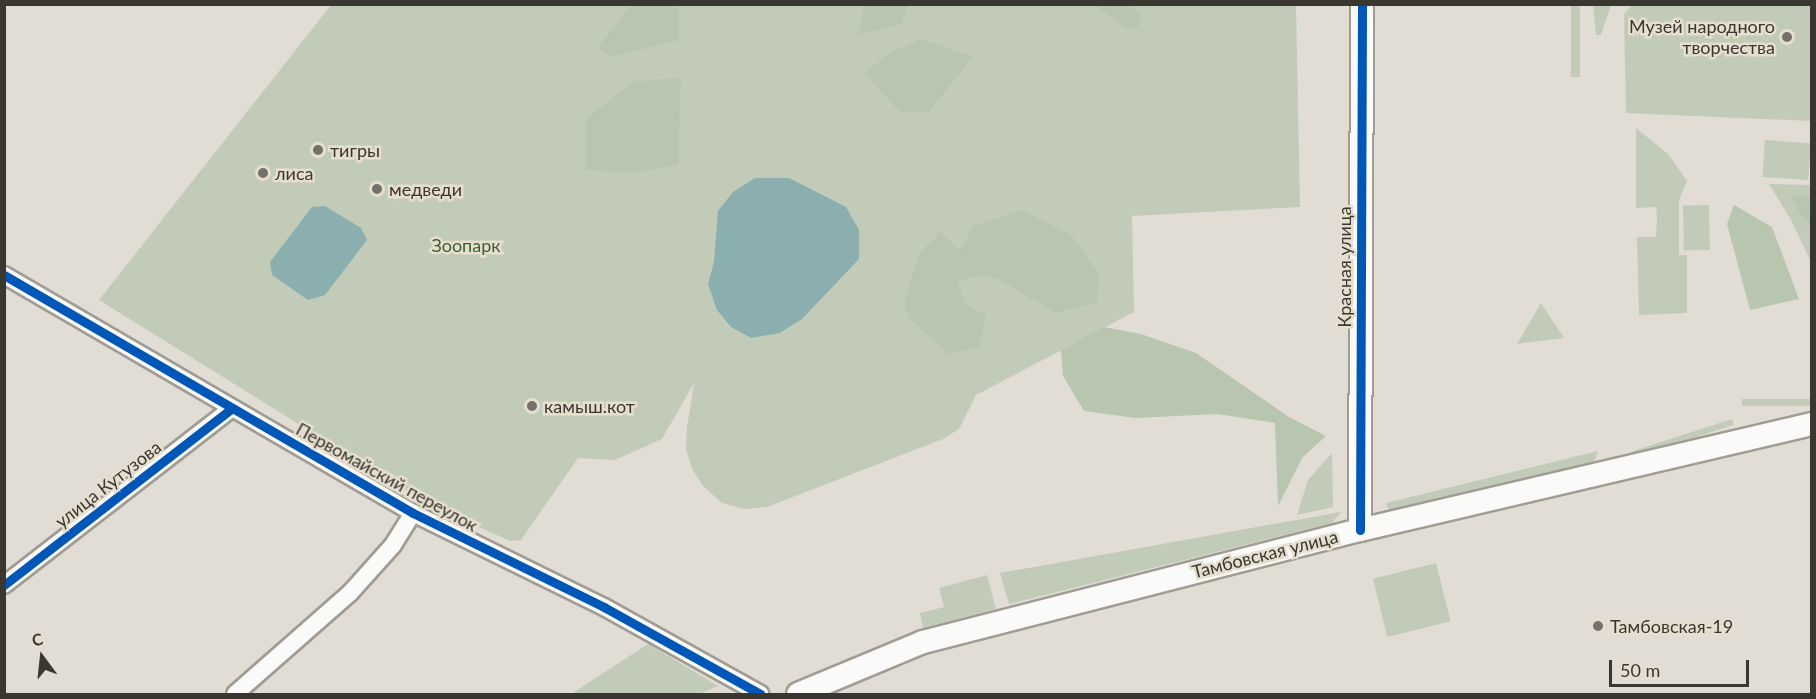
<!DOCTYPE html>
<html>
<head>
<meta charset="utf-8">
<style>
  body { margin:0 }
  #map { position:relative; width:1816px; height:699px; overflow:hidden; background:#e1ddd4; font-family:Lato,sans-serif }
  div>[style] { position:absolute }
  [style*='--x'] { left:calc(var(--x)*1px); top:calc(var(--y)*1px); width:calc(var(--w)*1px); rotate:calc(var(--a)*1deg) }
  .green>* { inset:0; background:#c1cbb8; transform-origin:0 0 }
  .forest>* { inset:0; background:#b9c6af }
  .water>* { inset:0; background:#8aafae }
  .roads { filter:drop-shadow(2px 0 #a09c95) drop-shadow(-2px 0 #a09c95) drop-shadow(0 2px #a09c95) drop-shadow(0 -2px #a09c95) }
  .street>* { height:16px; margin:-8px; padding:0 8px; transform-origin:8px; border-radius:8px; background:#fafaf9 }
  .secondary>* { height:22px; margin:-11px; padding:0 11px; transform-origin:11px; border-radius:11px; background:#fafaf9 }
  .cycleway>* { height:9px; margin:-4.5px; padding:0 4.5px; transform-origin:4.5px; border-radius:4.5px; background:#0057b8 }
  .dots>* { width:16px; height:16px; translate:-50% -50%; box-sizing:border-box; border:3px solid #e6dfcf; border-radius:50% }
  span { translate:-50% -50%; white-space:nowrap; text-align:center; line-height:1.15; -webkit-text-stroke:5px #e6dfcf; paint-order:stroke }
  .poi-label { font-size:18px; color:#3a3731 }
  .right { translate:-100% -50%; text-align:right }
  .left { translate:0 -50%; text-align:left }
  .park-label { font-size:18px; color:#3b602f }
  .street-label { font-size:18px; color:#3a3731 }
  .frame { position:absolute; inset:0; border:6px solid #3a3731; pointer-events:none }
  .north { position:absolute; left:12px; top:627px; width:60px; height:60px; -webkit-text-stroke:4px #e6dfcf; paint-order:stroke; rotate:345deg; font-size:16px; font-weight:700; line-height:24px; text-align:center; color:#3a3731 }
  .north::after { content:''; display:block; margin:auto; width:21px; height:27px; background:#3a3731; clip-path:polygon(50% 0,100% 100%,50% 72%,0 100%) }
  .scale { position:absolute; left:1609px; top:660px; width:140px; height:27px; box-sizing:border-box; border:3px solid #3a3731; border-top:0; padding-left:8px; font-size:18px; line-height:21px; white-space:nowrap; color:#3a3731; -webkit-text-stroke:4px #e6dfcf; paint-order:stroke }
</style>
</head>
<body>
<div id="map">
  <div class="green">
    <div style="clip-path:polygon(331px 5px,1296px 5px,1300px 207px,1132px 216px,1134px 312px,976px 395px,959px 429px,943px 439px,767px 507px,745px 509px,722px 503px,703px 486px,692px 469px,686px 449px,687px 427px,694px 383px,662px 439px,615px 460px,578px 458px,521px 540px,510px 541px,426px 503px,99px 300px)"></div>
    <div style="left:1571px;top:5px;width:9px;height:72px"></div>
    <div style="clip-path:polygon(1593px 5px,1611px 5px,1601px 35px,1596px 35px)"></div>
    <div style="clip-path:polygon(1632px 5px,1811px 5px,1811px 121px,1626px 113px,1624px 14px)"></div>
    <div style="clip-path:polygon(1636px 128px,1668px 154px,1687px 181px,1679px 200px,1679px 255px,1687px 255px,1687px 313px,1639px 315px,1637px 237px,1656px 237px,1657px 217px,1656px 207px,1636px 208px)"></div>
    <div style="left:1765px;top:140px;width:46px;height:37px;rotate:4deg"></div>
    <div style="clip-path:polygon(1769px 184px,1811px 185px,1811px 262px,1792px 222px)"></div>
    <div style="left:1709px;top:205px;width:45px;height:26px;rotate:89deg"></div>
    <div style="clip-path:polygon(1541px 303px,1564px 338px,1517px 344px)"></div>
    <div style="left:1811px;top:399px;width:7px;height:69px;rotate:90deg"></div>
    <div style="left:1732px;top:419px;width:6px;height:106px;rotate:72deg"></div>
    <div style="clip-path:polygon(1598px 451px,1593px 465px,1389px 511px,1386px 503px)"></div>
    <div style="clip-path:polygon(1332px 453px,1333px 507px,1297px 515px,1308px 480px)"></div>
    <div style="clip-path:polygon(1341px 512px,1332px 523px,1009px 604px,1000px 573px)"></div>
    <div style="left:1436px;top:563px;width:60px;height:65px;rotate:76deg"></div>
    <div style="clip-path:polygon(987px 575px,996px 609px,923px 628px,920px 613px,944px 607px,939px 588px)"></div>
    <div style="clip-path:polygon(648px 644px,718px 686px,699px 694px,571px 694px)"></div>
  </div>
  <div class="forest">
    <div style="clip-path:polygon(632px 4px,678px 5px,679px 40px,611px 57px,598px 47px)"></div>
    <div style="clip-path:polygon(864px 5px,864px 4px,908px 5px,902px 24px,859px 34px)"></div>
    <div style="clip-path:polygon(1095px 5px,1130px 5px,1141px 13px,1138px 27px,1126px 29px)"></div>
    <div style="clip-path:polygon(922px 39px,973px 57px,929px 112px,900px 112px,864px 73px,892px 52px)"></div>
    <div style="clip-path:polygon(681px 78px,678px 164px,635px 173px,586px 170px,586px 119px,634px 81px)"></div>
    <div style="clip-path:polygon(1790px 196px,1811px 197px,1811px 223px,1805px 221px)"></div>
    <div style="clip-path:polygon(1734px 205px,1772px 227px,1799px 299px,1750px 310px,1727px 224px)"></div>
    <div style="clip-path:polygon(1021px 210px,1072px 236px,1099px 274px,1097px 302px,1056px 313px,998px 279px,982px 275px,957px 282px,965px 303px,986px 316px,979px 347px,948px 354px,910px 319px,904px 303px,919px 253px,941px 232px,960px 251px,973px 226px)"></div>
    <div style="clip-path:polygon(1104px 327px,1141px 334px,1196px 353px,1289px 417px,1326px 436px,1302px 458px,1278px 506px,1275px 423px,1218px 414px,1135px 418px,1084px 411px,1063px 376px,1061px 350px)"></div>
  </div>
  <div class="water">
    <div style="clip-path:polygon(755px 178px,789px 178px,846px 207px,859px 230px,859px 259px,802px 319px,780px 333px,751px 338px,731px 327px,717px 310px,708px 284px,714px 262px,718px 211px,733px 192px)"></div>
    <div style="clip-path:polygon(325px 206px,361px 228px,367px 240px,325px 295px,308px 300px,272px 275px,270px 262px,312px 207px)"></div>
  </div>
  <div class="roads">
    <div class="street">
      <div style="--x:4;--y:275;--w:473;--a:30.2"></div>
      <div style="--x:413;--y:513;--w:213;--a:26.2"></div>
      <div style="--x:604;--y:607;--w:179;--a:29.1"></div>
      <div style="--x:4;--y:585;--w:287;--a:-37.8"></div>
      <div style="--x:235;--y:694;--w:153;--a:-41.3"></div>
      <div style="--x:350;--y:593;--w:64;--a:-48.1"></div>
      <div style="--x:393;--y:545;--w:38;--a:-58"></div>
    </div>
    <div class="secondary">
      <div style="--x:1360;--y:530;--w:526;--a:-89.78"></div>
      <div style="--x:798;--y:694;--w:135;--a:-22.6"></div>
      <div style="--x:923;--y:642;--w:451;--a:-14.4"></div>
      <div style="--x:1360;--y:530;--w:464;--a:-13.2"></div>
    </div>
  </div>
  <div class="cycleway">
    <div style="--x:4;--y:275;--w:473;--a:30.2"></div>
    <div style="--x:413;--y:513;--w:213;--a:26.2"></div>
    <div style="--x:604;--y:607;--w:179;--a:29.1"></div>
    <div style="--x:1360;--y:530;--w:526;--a:-89.78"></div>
    <div style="--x:4;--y:585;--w:287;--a:-37.8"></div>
  </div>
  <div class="dots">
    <div style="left:1787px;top:37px;background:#74716a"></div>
    <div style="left:318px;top:150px;background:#74716a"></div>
    <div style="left:263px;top:173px;background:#74716a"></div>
    <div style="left:377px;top:189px;background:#74716a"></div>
    <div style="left:532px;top:406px;background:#74716a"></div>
    <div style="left:1598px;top:626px;background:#74716a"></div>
  </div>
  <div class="poi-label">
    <span class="right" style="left:1775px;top:37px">Музей народного<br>творчества</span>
    <span class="left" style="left:330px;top:150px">тигры</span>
    <span class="left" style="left:275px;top:173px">лиса</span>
    <span class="left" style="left:389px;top:189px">медведи</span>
    <span class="left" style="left:544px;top:406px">камыш.кот</span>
    <span class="left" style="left:1610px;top:626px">Тамбовская-19</span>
  </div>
  <div class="park-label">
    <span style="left:466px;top:245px">Зоопарк</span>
  </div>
  <div class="street-label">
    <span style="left:1344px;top:267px;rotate:-90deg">Красная улица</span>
    <span style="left:387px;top:477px;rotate:29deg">Первомайский переулок</span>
    <span style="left:108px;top:484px;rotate:-38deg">улица Кутузова</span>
    <span style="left:1265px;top:554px;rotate:-14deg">Тамбовская улица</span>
  </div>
  <div class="frame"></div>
  <div class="north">С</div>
  <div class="scale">50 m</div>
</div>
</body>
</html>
